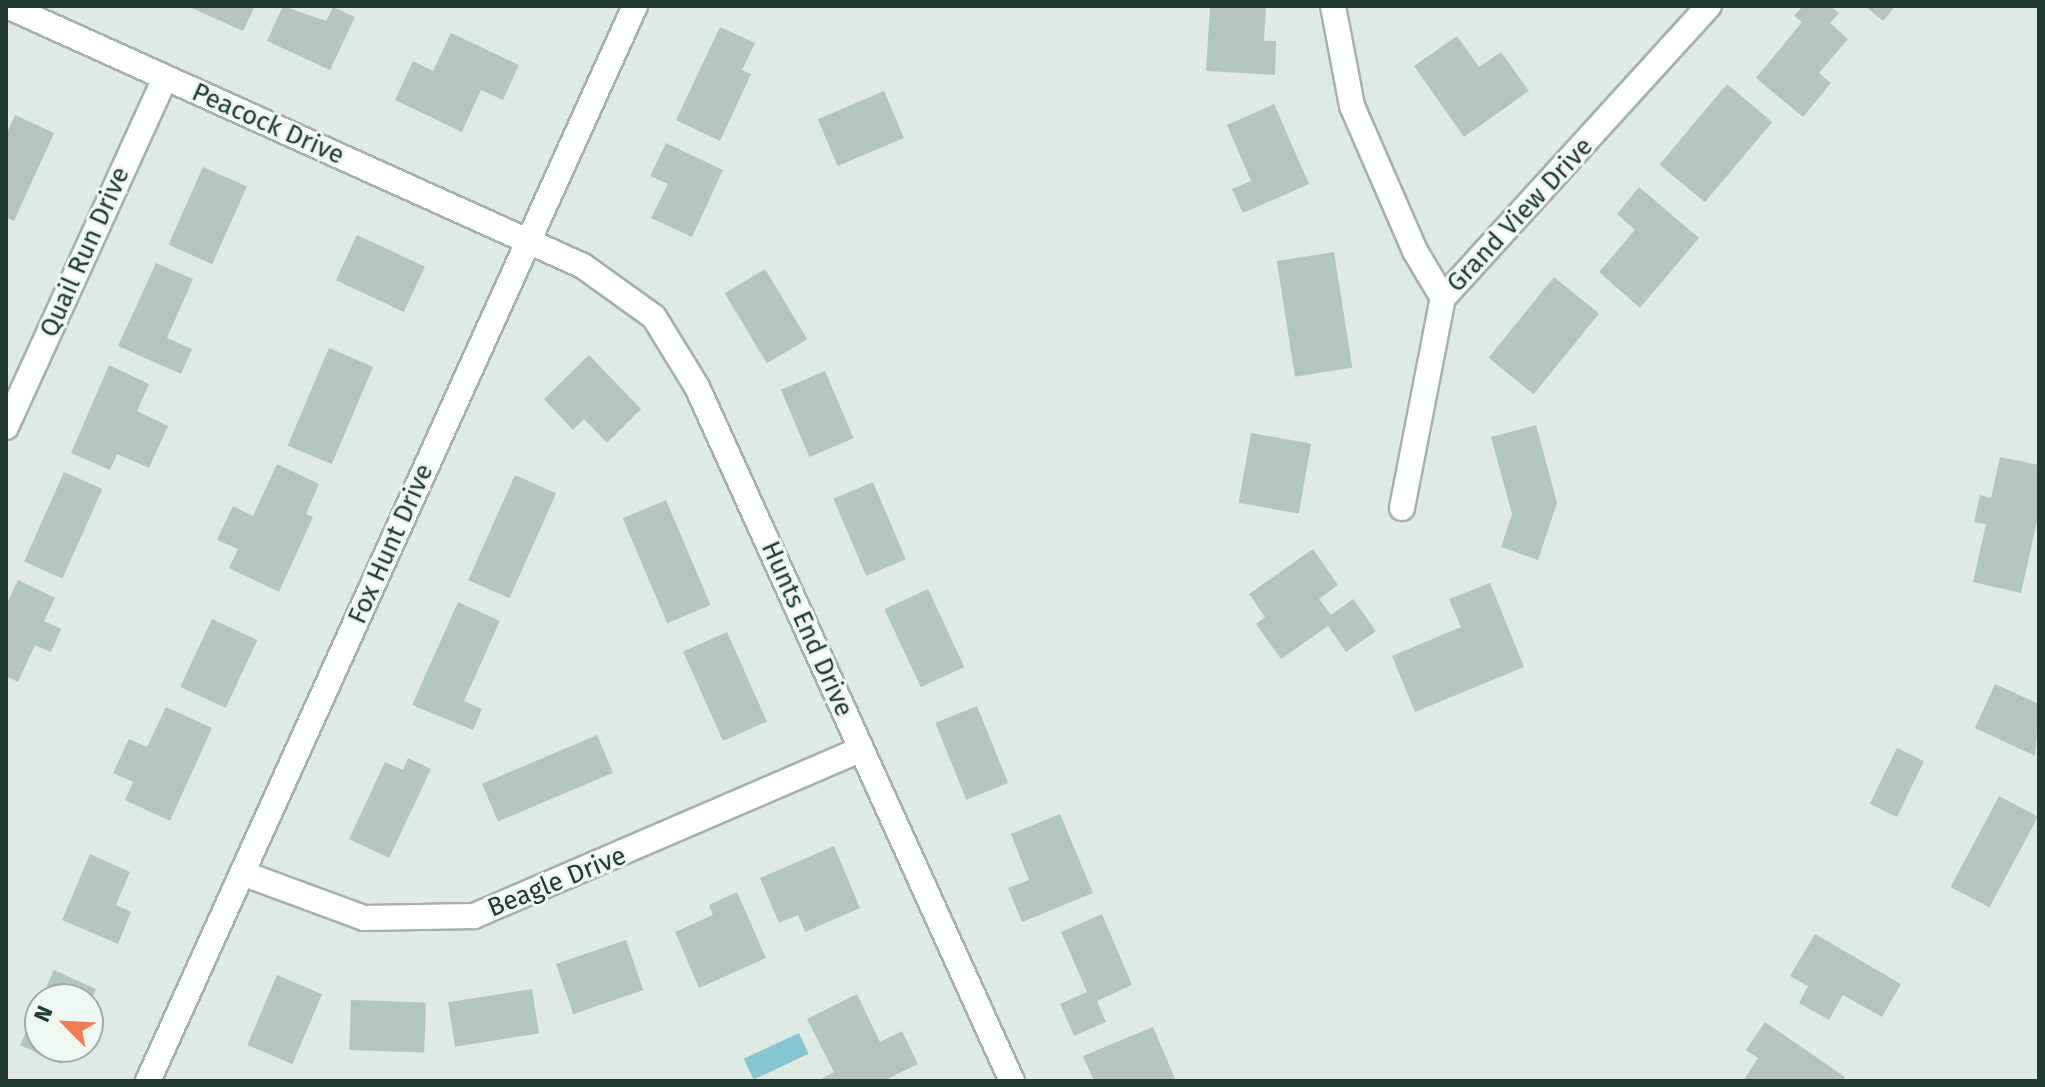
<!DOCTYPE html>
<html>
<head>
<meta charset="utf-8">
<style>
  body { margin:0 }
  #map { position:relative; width:2045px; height:1087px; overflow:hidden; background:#dfeae5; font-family:"Fira Sans",sans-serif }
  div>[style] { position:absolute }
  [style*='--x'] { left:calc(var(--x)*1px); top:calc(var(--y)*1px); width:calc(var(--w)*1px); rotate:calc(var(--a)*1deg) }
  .water>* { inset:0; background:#86c6d0; transform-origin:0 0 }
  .building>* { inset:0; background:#b4c5be; transform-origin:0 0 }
  .roads { filter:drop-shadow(2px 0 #a2b2ac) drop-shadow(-2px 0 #a2b2ac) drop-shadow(0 2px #a2b2ac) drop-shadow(0 -2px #a2b2ac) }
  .minor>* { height:24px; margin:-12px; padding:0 12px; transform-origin:12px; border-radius:12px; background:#fff }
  span { translate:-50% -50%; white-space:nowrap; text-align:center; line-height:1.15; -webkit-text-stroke:6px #eff7f3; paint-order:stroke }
  .street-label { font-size:26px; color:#203a33 }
  .frame { position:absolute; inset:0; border:8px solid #203a33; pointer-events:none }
  .north { position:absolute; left:24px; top:983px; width:80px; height:80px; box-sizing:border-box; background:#eff7f3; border:2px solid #9caba6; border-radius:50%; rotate:294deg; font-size:22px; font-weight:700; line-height:32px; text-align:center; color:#203a33 }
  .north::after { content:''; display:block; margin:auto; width:28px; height:36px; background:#f27a55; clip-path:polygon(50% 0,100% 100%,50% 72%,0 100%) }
</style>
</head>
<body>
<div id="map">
  <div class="water">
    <div style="left:799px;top:1033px;width:23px;height:61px;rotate:65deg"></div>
  </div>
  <div class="building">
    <div style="clip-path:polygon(187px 6px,255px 6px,243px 31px)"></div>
    <div style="clip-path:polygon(283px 6px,326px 21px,333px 7px,355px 17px,330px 70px,267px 41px)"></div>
    <div style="clip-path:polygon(1210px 6px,1266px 6px,1264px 41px,1276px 41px,1275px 75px,1206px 71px)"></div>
    <div style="clip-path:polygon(1803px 6px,1830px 6px,1839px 13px,1830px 23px,1848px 39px,1819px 73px,1831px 83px,1803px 117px,1756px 78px,1802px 22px,1794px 16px)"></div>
    <div style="clip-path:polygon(1865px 6px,1895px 6px,1883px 21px)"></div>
    <div style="clip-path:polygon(720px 27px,755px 43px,742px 70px,751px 74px,720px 141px,676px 120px)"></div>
    <div style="clip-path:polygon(451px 33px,519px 65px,503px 100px,481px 90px,462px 132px,395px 100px,413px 61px,433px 71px)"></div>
    <div style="clip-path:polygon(1457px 36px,1479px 67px,1501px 52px,1529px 91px,1464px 137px,1414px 66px)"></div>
    <div style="left:1727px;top:84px;width:59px;height:105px;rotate:40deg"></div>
    <div style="left:884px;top:91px;width:51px;height:72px;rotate:67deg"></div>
    <div style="clip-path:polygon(1274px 104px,1309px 184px,1243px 213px,1232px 189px,1251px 181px,1227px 125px)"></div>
    <div style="clip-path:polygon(15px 115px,54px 133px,14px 221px,6px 217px,6px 135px)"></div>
    <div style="clip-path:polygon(666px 143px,723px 170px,692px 237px,651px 218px,668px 184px,650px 176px)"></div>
    <div style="left:203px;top:167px;width:48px;height:85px;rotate:24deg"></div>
    <div style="clip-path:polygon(1639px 187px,1699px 238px,1640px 308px,1599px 272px,1635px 230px,1617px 214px)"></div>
    <div style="left:357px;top:235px;width:75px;height:50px;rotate:25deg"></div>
    <div style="left:1334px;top:252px;width:117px;height:58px;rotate:81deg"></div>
    <div style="clip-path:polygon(156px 263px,193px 279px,167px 338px,192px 349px,181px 374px,118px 346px)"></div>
    <div style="left:765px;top:269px;width:82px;height:47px;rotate:59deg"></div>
    <div style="left:1554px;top:277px;width:58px;height:104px;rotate:39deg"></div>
    <div style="left:329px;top:348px;width:48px;height:106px;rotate:23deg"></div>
    <div style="clip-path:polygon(589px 355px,641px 409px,607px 443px,584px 419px,573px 430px,544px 399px)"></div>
    <div style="clip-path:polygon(109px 365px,149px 384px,137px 411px,168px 426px,149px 468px,117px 454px,110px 470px,71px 453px)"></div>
    <div style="left:825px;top:371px;width:73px;height:48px;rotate:67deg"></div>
    <div style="clip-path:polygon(1536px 425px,1557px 503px,1538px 560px,1501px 547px,1512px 514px,1491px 437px)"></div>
    <div style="left:1251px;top:433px;width:61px;height:71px;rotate:10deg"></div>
    <div style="clip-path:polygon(2000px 457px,2039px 465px,2039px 512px,2021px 593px,1973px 582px,1986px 524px,1974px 522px,1980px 495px,1991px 498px)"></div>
    <div style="clip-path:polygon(277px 464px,319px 484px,306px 514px,313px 517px,279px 592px,229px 568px,238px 549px,217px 540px,233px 506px,253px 516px)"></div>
    <div style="left:64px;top:472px;width:42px;height:98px;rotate:24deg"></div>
    <div style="left:515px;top:475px;width:45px;height:115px;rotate:24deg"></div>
    <div style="left:873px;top:482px;width:84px;height:43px;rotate:67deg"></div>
    <div style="left:666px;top:500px;width:114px;height:47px;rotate:67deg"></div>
    <div style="clip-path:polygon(1313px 549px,1338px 585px,1319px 599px,1331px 615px,1353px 599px,1376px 631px,1346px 652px,1328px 626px,1281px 659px,1256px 624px,1265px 617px,1249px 594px)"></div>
    <div style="clip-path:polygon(18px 580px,55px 598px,44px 621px,61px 629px,51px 652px,35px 645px,18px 682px,6px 676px,6px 605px)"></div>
    <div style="clip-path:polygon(1490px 583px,1524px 667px,1415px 712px,1392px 656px,1461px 627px,1449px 599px)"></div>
    <div style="left:928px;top:589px;width:86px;height:48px;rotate:65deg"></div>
    <div style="clip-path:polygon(458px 602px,500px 621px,464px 701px,482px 709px,473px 730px,412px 705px)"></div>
    <div style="left:212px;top:619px;width:50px;height:75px;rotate:25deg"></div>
    <div style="left:727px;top:632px;width:98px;height:48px;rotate:66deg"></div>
    <div style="clip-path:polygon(1995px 684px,2039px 704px,2035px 756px,1975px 728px)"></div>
    <div style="left:977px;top:706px;width:83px;height:45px;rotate:68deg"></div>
    <div style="clip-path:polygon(166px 707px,212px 728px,170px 821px,125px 800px,133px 782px,113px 773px,129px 739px,147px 747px)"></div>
    <div style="left:597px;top:735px;width:41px;height:125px;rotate:67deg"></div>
    <div style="left:1897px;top:748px;width:30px;height:62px;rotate:26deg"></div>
    <div style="clip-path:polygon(408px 758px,431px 769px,389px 858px,349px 839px,385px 762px,403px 770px)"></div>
    <div style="left:1999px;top:796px;width:44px;height:103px;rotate:28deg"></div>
    <div style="clip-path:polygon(1060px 814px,1093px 893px,1022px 922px,1008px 888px,1029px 880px,1011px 834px)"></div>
    <div style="clip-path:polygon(834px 846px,860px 908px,805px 932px,798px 915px,779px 923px,760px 878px)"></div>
    <div style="clip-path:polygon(90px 854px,130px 872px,116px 905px,131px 912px,118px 944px,62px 920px)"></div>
    <div style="clip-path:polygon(737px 892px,766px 958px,699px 988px,675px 932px,713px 915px,709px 905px)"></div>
    <div style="clip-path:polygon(1102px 914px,1132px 985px,1097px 1001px,1106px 1022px,1074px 1036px,1060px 1004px,1087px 992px,1061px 932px)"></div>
    <div style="clip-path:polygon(1815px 934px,1901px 984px,1882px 1017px,1843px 995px,1829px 1020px,1799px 1003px,1808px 986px,1790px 976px)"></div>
    <div style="left:626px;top:940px;width:53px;height:74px;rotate:71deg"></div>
    <div style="clip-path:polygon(54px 970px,96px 989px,88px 1007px,88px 999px,41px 999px)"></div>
    <div style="left:277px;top:975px;width:49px;height:76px;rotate:23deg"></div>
    <div style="left:532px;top:989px;width:45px;height:85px;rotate:81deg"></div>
    <div style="clip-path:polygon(857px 994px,880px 1042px,902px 1031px,918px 1064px,883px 1081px,817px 1081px,834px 1072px,807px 1019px)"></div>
    <div style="left:351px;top:1000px;width:75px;height:50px;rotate:2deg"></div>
    <div style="clip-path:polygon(40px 1001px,40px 1047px,69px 1047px,61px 1064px,20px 1045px)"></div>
    <div style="clip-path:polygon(1765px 1022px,1845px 1077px,1842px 1081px,1743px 1081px,1758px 1058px,1746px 1050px)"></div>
    <div style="clip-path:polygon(1153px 1027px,1176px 1081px,1094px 1081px,1083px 1056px)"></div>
  </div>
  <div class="roads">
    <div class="minor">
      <div style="--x:7;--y:6;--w:632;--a:24.29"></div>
      <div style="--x:583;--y:266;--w:87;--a:35.7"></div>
      <div style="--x:654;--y:317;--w:82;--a:58.4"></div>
      <div style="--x:697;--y:387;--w:762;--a:65.59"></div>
      <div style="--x:1333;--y:6;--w:102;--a:79.2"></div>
      <div style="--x:1352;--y:106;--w:158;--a:66.5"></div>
      <div style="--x:1415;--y:251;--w:55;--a:59.2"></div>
      <div style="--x:1443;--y:298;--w:395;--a:-47.7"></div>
      <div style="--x:6;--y:427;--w:384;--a:-65.5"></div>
      <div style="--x:1402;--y:508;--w:214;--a:-79"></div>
      <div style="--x:242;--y:873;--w:130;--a:20.2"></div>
      <div style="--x:364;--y:918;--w:110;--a:-1"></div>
      <div style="--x:474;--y:916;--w:420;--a:-23.3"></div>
      <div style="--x:148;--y:1081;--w:1180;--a:-65.63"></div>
    </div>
  </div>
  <div class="street-label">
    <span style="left:268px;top:124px;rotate:24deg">Peacock Drive</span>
    <span style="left:1520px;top:215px;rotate:-47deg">Grand View Drive</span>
    <span style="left:85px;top:252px;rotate:-66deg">Quail Run Drive</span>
    <span style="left:391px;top:544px;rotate:-66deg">Fox Hunt Drive</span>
    <span style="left:807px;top:629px;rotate:66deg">Hunts End Drive</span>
    <span style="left:557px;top:882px;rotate:-22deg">Beagle Drive</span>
  </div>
  <div class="frame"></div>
  <div class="north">N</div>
</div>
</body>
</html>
